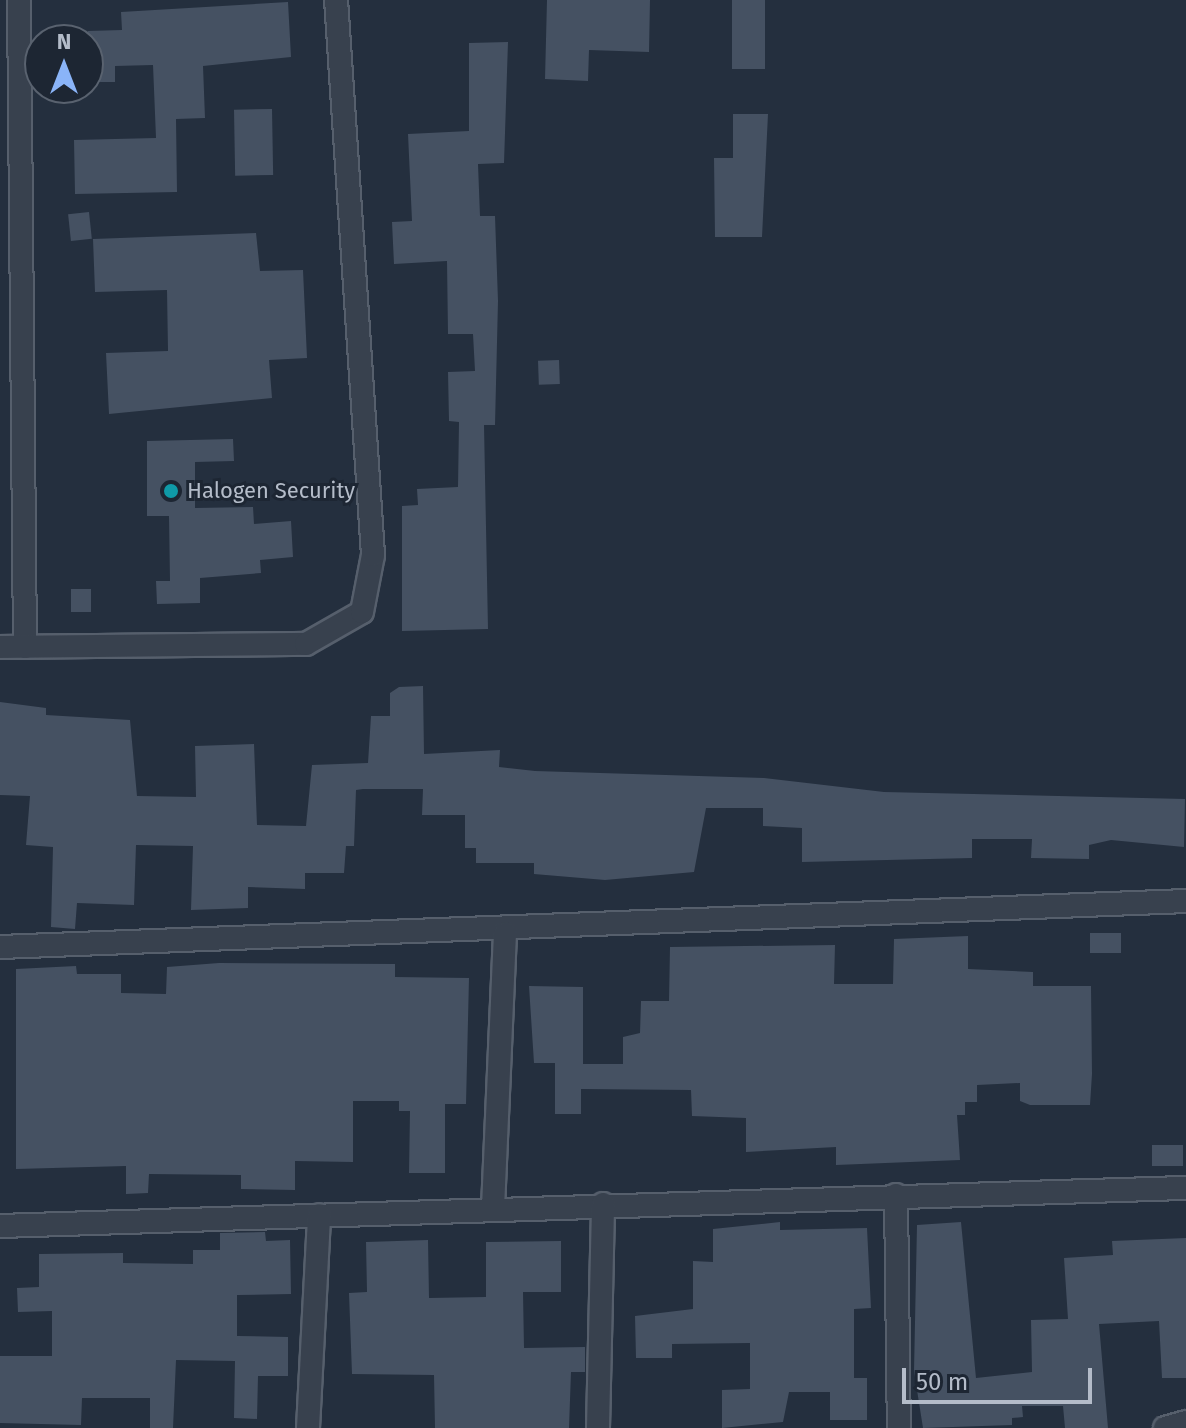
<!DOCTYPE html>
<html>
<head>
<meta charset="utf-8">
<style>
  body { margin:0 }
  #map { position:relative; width:1186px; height:1428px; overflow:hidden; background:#242f3e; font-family:"Fira Sans",sans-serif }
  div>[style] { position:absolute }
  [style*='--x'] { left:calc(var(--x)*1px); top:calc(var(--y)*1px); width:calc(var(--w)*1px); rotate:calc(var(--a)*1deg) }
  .building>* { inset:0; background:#455162; transform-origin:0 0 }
  .roads { filter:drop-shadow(2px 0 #565f6c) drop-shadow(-2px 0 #565f6c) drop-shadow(0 2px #565f6c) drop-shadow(0 -2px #565f6c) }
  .minor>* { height:22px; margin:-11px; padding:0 11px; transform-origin:11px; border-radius:11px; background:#38414e }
  .dots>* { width:22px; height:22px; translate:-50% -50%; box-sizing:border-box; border:4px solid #1d2633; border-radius:50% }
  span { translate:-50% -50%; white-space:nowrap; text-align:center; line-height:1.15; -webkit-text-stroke:6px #1d2633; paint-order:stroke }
  .poi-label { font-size:22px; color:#b4bcc9 }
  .left { translate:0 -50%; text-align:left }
  .north { position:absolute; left:24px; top:24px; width:80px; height:80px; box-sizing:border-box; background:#1d2633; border:2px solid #59626f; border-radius:50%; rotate:0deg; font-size:22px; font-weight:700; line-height:32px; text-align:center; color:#b4bcc9 }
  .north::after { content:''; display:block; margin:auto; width:28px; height:36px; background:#8ab4f8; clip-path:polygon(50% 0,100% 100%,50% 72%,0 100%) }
  .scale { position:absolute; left:902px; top:1368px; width:190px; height:36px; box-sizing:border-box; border:4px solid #b4bcc9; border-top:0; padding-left:10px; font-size:24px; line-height:28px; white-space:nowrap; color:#b4bcc9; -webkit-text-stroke:6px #1d2633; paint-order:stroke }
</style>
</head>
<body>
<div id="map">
  <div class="building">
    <div style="clip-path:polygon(547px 0,650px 0,649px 52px,589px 50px,588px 81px,545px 79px)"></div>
    <div style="left:732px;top:0;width:33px;height:69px"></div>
    <div style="clip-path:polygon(288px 2px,291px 57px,203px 66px,205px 118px,176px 119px,177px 192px,75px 194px,74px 140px,156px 138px,153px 65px,115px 66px,115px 82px,88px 82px,88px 31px,122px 30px,121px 12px)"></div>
    <div style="clip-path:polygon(508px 42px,504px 163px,478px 164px,480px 216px,495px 216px,498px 301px,495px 425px,484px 425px,488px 629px,402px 631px,402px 506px,418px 505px,417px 489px,458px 487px,459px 422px,449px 421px,448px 372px,475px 371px,473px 334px,448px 334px,447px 261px,394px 264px,392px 222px,412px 221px,408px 134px,469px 131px,469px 43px)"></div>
    <div style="left:272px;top:109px;width:66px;height:38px;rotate:89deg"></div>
    <div style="clip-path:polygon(733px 114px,768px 114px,762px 237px,715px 237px,714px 158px,733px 158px)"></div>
    <div style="left:89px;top:212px;width:27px;height:21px;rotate:84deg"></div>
    <div style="clip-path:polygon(256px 233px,260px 271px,303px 270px,307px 358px,269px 360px,272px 398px,109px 414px,106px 353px,168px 351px,167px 290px,95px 292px,93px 239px)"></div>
    <div style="left:559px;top:360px;width:24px;height:21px;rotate:88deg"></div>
    <div style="clip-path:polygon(233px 439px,234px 461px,195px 462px,195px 508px,253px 507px,254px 524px,291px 521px,293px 557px,260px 560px,261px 573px,200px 578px,200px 603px,157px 604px,156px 581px,170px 581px,169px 516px,147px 516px,147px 441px)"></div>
    <div style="left:71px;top:589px;width:20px;height:23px"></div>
    <div style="clip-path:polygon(423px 686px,424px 754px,500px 750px,499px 767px,535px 771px,764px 778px,884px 792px,1185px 799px,1184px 847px,1111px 840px,1089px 845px,1089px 859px,1031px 858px,1032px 839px,972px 839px,972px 858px,802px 862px,802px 828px,763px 826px,763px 808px,706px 808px,694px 872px,605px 880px,534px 874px,534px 863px,476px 863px,476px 848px,465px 848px,465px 815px,422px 815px,423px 789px,363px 789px,356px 790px,354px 846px,346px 846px,344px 873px,305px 873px,305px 889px,248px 887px,248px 908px,191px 910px,193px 846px,136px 845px,134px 905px,77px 903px,75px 929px,51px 927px,53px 847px,26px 845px,30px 796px,0 795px,0 702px,46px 708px,46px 715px,130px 720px,137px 796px,196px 797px,195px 746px,254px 744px,257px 825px,306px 826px,312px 765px,368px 763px,371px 716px,390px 716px,390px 693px,399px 687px)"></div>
    <div style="left:1090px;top:933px;width:31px;height:20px"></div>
    <div style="clip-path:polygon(968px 936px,968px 969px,1033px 972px,1033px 986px,1091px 986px,1092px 1074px,1090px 1105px,1030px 1105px,1020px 1101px,1020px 1083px,977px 1085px,977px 1102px,965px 1102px,965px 1115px,957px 1115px,960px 1160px,836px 1165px,836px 1147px,746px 1152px,746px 1118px,692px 1116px,691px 1090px,581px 1089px,581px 1114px,555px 1114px,555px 1063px,534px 1063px,529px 986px,583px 987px,583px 1064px,623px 1064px,623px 1037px,640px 1033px,641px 1001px,669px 1001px,670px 947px,835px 945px,834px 984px,893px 984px,894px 939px)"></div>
    <div style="clip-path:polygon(219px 963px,395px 964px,395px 977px,469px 978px,466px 1104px,445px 1104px,445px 1173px,409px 1173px,410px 1111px,399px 1111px,399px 1101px,353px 1101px,353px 1162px,295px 1161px,295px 1190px,241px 1189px,241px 1175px,149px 1174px,148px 1193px,126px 1194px,126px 1166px,16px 1169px,16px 969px,76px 966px,77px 974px,121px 974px,121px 993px,166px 994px,167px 967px)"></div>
    <div style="left:1152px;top:1145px;width:31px;height:21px"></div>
    <div style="clip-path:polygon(780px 1222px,780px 1230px,867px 1228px,871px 1308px,854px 1309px,854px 1378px,867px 1378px,867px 1420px,830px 1420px,830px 1392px,789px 1392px,783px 1422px,722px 1428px,722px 1390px,750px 1389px,750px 1343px,672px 1344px,672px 1358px,636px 1358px,635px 1316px,693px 1309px,693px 1261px,713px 1262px,713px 1229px)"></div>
    <div style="clip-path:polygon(961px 1222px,976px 1378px,1032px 1372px,1031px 1320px,1068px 1319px,1064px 1258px,1113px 1255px,1112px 1241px,1186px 1238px,1186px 1378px,1162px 1378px,1159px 1321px,1099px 1324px,1108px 1428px,1065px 1428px,1063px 1406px,1022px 1406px,1023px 1417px,1012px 1418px,1012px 1425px,923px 1428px,914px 1371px,917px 1225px)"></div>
    <div style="clip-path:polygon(265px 1232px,266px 1241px,290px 1240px,291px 1294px,237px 1295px,237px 1336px,288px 1337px,288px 1376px,258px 1376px,257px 1419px,234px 1418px,235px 1361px,176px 1360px,173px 1428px,150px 1428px,150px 1398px,82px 1398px,81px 1425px,0 1423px,0 1356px,52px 1356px,52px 1311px,18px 1312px,17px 1288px,39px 1287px,39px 1254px,123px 1253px,123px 1263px,193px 1264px,193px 1250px,220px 1250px,220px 1233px)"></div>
    <div style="clip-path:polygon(428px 1240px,429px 1298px,486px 1297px,486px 1242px,561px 1241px,561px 1292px,523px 1292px,524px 1348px,585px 1347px,585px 1372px,571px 1372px,569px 1428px,435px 1428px,434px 1375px,352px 1374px,349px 1293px,367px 1292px,366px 1242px)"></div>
  </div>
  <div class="roads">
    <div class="minor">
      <div style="--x:19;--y:0;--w:647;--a:89.47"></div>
      <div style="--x:0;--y:647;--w:306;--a:-0.6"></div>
      <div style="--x:306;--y:644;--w:64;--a:-29.7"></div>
      <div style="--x:362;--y:612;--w:58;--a:-79.1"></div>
      <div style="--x:373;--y:555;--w:556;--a:-93.81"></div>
      <div style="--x:0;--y:947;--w:1187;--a:-2.22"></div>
      <div style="--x:896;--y:1195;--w:233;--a:89.3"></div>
      <div style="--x:493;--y:1208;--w:275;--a:-87.5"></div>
      <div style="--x:0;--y:1226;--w:1187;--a:-1.84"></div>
      <div style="--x:308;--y:1428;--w:213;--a:-87"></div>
      <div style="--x:598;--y:1428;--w:224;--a:-88.7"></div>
      <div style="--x:1165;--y:1428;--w:22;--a:-16"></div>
    </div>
  </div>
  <div class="dots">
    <div style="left:171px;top:491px;background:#0f9aa8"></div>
  </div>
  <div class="poi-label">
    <span class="left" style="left:187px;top:491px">Halogen Security</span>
  </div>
  <div class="north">N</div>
  <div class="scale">50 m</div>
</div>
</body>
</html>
